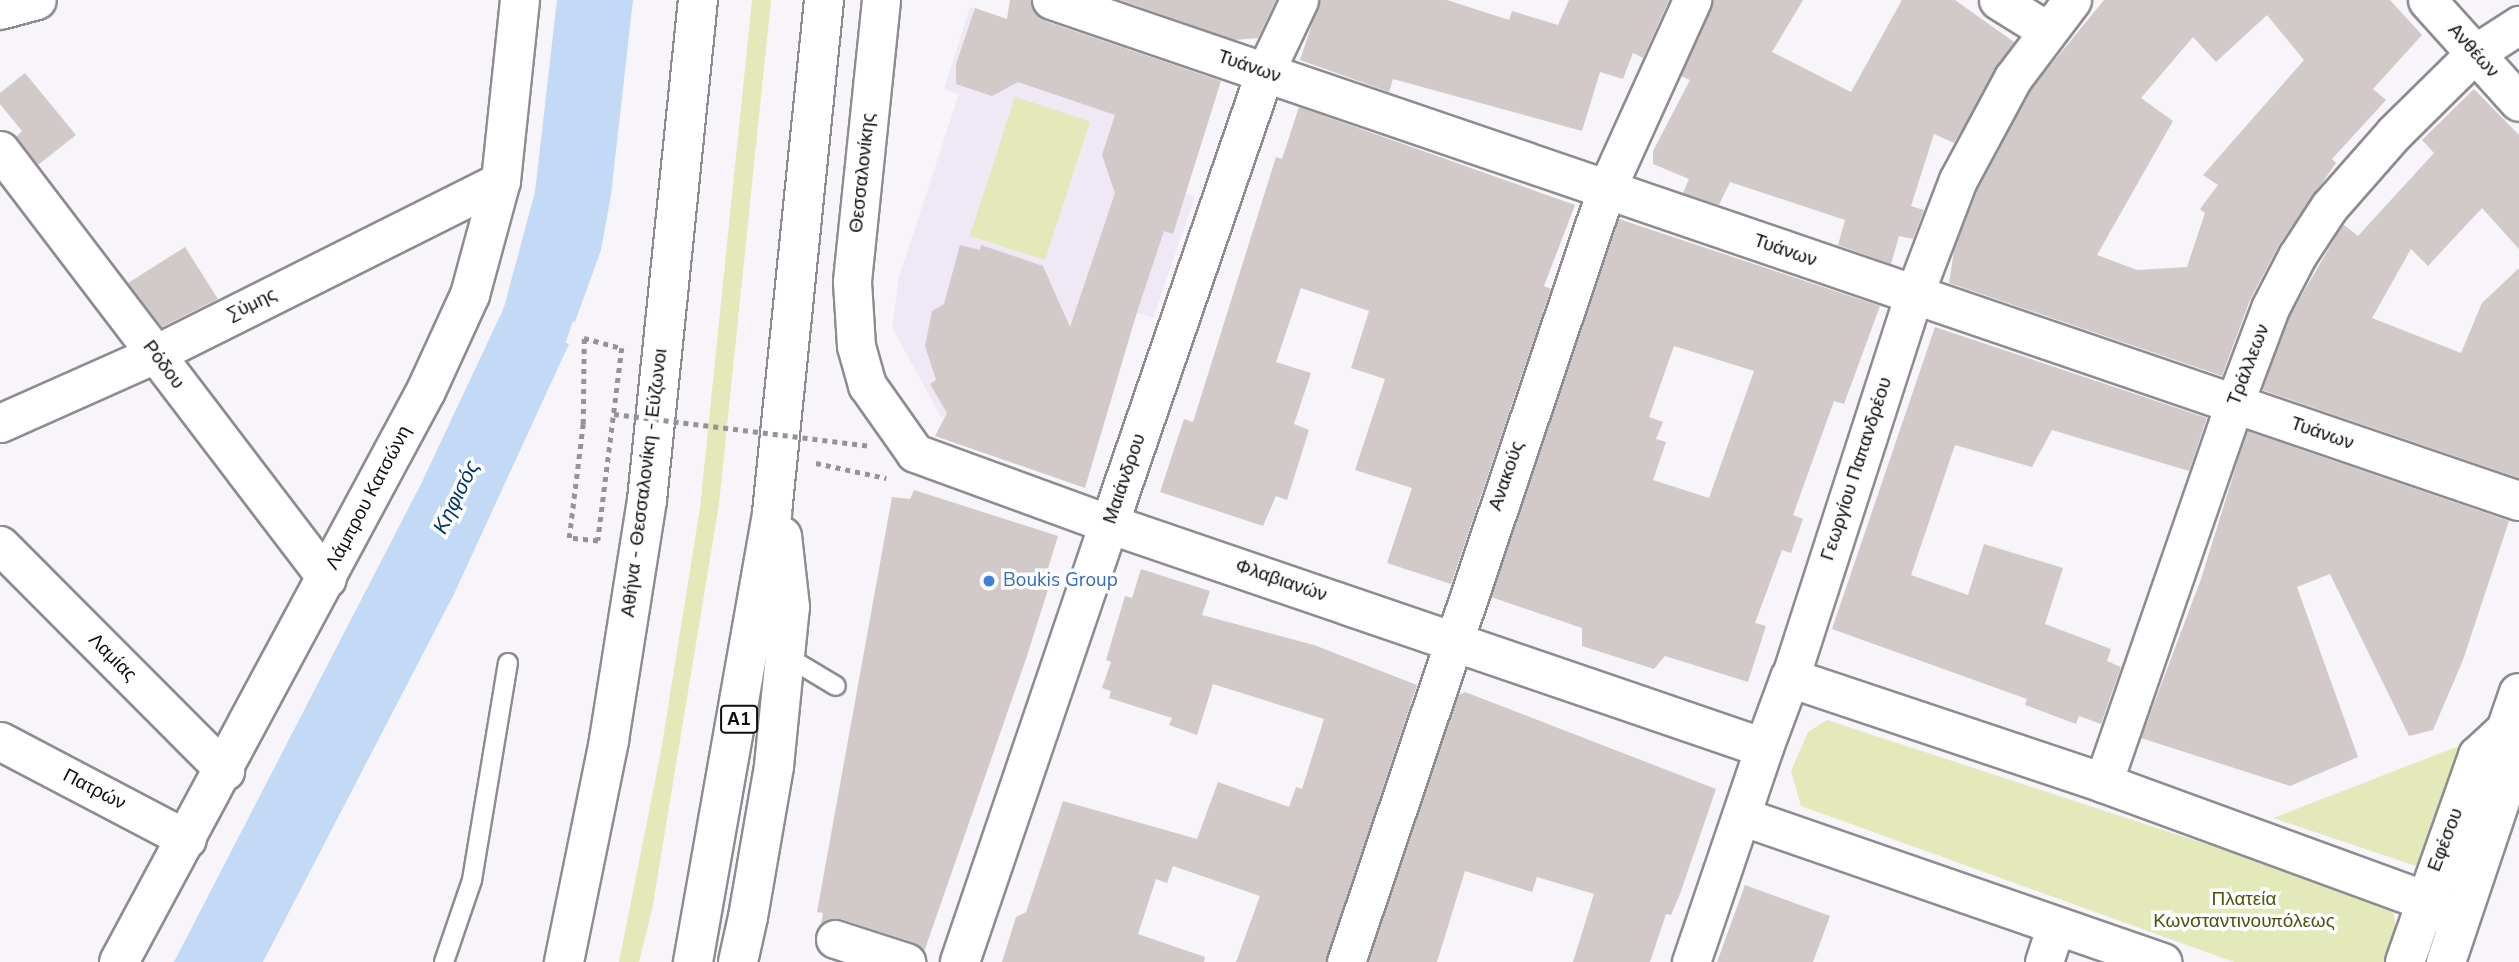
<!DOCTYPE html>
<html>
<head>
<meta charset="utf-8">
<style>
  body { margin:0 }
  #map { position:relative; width:2519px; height:962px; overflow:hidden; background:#f7f4fa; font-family:"Nunito Sans",sans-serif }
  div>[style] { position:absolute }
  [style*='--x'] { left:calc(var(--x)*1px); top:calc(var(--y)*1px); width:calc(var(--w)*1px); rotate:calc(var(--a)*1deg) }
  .built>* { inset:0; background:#efe8f5 }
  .green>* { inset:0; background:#e3e9b9; transform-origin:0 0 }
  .water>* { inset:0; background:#c3daf6 }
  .river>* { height:70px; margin:-35px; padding:0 35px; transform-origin:35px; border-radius:35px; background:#c3daf6 }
  .building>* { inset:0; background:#d2cac9 }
  .path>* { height:4.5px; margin-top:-2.25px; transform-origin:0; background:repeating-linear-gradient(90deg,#959397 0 5px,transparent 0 10px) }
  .roads { filter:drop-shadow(2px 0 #8e8b91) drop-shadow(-2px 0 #8e8b91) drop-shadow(0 2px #8e8b91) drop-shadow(0 -2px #8e8b91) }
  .lane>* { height:18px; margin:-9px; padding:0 9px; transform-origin:9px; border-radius:9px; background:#fff }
  .street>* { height:37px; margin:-18.5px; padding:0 18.5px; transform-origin:18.5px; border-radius:18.5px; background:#fff }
  .secondary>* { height:38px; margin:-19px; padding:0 19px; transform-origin:19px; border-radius:19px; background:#fff }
  .highway>* { height:38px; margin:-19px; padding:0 19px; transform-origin:19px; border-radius:19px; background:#fff }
  .path-bridge>* { height:4.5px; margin-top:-2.25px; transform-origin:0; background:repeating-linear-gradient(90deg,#959397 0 5px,transparent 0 10px) }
  .dots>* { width:19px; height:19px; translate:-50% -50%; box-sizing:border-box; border:4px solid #fff; border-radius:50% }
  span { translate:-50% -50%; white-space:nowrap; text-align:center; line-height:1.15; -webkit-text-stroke:7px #fff; paint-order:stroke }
  .shield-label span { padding:2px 5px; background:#fff; border:2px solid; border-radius:5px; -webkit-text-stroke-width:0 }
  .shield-label { font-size:18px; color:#0f0e0f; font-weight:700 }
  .street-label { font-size:19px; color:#0f0e0f }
  .shop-label { font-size:19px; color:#366cbe }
  .left { translate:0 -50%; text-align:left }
  .park-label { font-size:19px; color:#4d520e }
  .water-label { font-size:21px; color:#00356c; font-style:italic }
</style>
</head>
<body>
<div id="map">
  <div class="built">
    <div style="clip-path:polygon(970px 7px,1134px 60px,1178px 191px,1195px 197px,1153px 318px,1137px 313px,1124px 349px,1019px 331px,942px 419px,892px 327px,899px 277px,959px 94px,944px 89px)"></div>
  </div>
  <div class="green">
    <div style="clip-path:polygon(752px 0,771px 0,719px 504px,652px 910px,639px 962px,619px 962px,661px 751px,700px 508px)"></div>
    <div style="left:1015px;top:97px;width:79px;height:146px;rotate:18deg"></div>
    <div style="clip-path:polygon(1827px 720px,2392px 905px,2396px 929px,2386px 962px,2234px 962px,1801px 806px,1791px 771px,1808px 732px)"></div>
    <div style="clip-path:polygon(2464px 744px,2416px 866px,2273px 818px)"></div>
  </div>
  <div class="water">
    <div style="clip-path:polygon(557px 0,633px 0,611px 195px,601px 250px,575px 322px,507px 296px,535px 192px)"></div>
    <div style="clip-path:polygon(500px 316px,569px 344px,454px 594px,263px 962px,174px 962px,422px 482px)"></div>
  </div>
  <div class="river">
    <div style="--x:494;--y:419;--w:64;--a:-63.8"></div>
    <div style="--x:522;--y:362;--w:111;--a:-71.1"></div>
    <div style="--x:558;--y:257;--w:43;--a:-80.5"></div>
  </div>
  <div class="building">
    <div style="clip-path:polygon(1010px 0,1031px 0,1045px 21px,1221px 81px,1173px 234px,1164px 231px,1137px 312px,1085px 488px,935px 436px,947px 413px,930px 384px,936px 380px,925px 346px,932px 311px,944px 304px,960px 245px,980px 250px,981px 245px,1043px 266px,1070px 327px,1115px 193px,1102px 155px,1115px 115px,1018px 82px,992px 96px,956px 84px,956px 64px,975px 8px,1007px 19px)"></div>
    <div style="clip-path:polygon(1120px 0,1276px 0,1258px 38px,1235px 40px)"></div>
    <div style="clip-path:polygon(1320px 0,1447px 0,1509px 20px,1512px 11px,1558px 25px,1569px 0,1669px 0,1643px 58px,1633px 53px,1623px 79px,1600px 72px,1582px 131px,1393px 79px,1389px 92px,1300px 60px)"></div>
    <div style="clip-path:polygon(1713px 0,1803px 0,1772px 52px,1851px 92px,1902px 0,1955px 0,2014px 42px,1954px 143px,1934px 134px,1911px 206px,1924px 210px,1913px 239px,1899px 236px,1891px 264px,1838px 245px,1845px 220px,1730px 182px,1719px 205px,1683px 193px,1689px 179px,1653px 164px,1653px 151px,1690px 80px,1681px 76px)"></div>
    <div style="clip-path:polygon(evenodd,2104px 0,2390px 0,2422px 35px,2373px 89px,2386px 100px,2332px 159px,2336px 163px,2279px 245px,2250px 300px,2222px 376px,1949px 283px,1954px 250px,1980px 183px,2031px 89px,2104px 0,2267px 15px,2304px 60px,2203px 175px,2218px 185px,2200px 209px,2205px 213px,2187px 267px,2137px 270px,2097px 255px,2173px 121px,2141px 98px,2193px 37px,2216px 62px,2267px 15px)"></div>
    <div style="clip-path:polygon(25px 73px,76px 135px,38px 165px,16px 137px,22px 131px,0 104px,0 93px)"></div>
    <div style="clip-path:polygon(2474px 89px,2519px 135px,2519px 249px,2482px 208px,2428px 266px,2411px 249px,2372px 318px,2461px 353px,2482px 303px,2519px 268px,2519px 478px,2262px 390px,2289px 317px,2343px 224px,2358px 236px,2434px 153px,2422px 140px)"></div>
    <div style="clip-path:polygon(1299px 107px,1575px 205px,1544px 286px,1551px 289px,1451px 584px,1387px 563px,1412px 488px,1355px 470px,1385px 379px,1351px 368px,1369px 311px,1301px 288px,1276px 362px,1311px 373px,1294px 424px,1309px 430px,1287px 500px,1276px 496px,1263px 526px,1160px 492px,1184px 419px,1193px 422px,1276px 157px,1282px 159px)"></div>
    <div style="clip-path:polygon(evenodd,1619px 219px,1880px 306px,1844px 404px,1834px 401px,1793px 515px,1803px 519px,1791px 553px,1782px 550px,1755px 623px,1766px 626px,1748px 682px,1665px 656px,1654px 669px,1582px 646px,1582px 628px,1491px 597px,1619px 219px,1674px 346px,1754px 371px,1709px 498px,1653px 480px,1666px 442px,1656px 439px,1663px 422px,1649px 417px,1674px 346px)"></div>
    <div style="clip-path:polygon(185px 247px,218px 299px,162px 327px,128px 283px)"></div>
    <div style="clip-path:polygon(1935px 327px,2207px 418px,2189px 471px,2052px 430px,2032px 467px,1955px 445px,1911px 575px,1968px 595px,1984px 544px,2063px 568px,2045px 624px,2111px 649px,2107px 661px,2121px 667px,2101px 724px,2079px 716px,2076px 724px,2025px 705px,2027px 699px,1832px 629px)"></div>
    <div style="clip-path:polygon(2247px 431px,2509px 521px,2463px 660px,2433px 730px,2409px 736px,2330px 574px,2297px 587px,2358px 757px,2290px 786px,2141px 738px,2201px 579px)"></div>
    <div style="clip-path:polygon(914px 490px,1058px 536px,1046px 575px,1052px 577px,1026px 659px,924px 952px,912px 942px,841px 919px,821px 924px,823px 913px,817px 912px,892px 497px,910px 499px)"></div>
    <div style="clip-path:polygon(1141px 569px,1210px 591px,1202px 615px,1314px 645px,1417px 685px,1326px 962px,1236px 962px,1260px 896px,1173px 866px,1167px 883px,1156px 879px,1138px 934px,1205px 957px,1204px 962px,1002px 962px,1016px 917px,1026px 912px,1063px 801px,1197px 839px,1218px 782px,1289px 807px,1296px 787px,1302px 789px,1324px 719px,1213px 684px,1197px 735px,1169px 725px,1172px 718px,1109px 698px,1111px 691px,1102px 688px,1111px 662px,1106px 660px,1125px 596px,1132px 598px)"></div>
    <div style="clip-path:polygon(1465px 692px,1716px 789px,1680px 894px,1671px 915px,1666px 914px,1650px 962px,1573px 962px,1594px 894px,1537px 877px,1532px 892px,1465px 871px,1437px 962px,1368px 962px,1458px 695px)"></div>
    <div style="clip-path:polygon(1745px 885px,1830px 916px,1813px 962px,1717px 962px)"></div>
  </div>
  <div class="path">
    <div style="--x:584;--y:338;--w:39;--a:15"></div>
    <div style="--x:622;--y:348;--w:194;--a:97.1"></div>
    <div style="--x:598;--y:541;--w:29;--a:-174"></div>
    <div style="--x:569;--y:538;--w:115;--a:-83"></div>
    <div style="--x:583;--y:424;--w:86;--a:-89.3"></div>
    <div style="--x:816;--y:463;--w:72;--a:12.1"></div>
  </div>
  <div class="roads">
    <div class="lane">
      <div style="--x:786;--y:656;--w:58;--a:31"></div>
      <div style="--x:444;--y:962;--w:87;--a:-71.1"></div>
      <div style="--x:472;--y:880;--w:220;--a:-80.6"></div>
    </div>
    <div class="street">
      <div style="--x:881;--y:0;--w:283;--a:95.9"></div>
      <div style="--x:852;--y:282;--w:64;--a:86.4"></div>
      <div style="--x:856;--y:346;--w:41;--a:74.2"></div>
      <div style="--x:867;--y:385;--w:83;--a:54.8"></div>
      <div style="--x:915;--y:453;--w:207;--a:20.1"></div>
      <div style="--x:1109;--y:524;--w:478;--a:-71"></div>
      <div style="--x:1265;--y:72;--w:80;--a:-64.7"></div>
      <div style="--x:1998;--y:0;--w:57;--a:32"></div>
      <div style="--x:2427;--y:0;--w:137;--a:48"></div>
      <div style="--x:0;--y:150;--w:539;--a:52.68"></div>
      <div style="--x:0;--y:423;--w:170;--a:-24"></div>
      <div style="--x:155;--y:354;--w:387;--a:-26.6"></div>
      <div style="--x:0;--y:545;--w:319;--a:45.1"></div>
      <div style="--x:1790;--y:678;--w:403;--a:-72.1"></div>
      <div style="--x:1914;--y:295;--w:123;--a:-69.1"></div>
      <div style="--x:1958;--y:180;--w:116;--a:-61.7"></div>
      <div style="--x:2013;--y:78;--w:98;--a:-52.9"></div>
      <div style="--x:0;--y:741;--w:211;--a:27.7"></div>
      <div style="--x:2103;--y:783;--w:401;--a:-70.9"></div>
      <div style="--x:2234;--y:404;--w:103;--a:-69.4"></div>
      <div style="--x:2270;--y:308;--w:59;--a:-62.6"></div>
      <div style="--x:2297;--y:256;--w:59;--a:-56.9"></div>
      <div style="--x:2329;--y:207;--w:98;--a:-48.7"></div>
      <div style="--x:2394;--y:133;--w:112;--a:-44.6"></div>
      <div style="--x:2474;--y:54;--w:54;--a:-32.8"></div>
      <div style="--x:1741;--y:816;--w:446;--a:19.1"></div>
      <div style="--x:835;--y:939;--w:75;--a:17.9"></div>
      <div style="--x:1346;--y:962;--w:815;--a:-71.39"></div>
      <div style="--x:1606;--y:190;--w:209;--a:-65.6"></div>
      <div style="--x:1691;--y:962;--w:226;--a:-71.2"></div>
      <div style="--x:2044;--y:962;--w:38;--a:-72"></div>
    </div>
    <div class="secondary">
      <div style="--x:1052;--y:0;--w:1550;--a:18.86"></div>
      <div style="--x:0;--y:10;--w:38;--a:-15"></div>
      <div style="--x:119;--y:962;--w:648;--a:-61.74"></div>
      <div style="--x:426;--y:391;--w:106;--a:-65.4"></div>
      <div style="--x:470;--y:295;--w:118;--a:-74.8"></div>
      <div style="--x:501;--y:181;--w:182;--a:-84"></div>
      <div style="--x:738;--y:962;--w:46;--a:-77.5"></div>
      <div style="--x:960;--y:962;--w:463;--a:-71.2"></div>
      <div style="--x:1109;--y:524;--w:692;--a:18.88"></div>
      <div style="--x:1764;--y:748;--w:75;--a:-69.6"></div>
      <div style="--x:1790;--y:678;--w:330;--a:18.5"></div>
      <div style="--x:2103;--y:783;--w:341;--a:20.1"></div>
      <div style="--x:2423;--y:900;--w:40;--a:34"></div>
      <div style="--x:2405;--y:962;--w:219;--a:-70.5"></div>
      <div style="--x:2478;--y:756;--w:38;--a:-43"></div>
      <div style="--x:2446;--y:962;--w:204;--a:-71.4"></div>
      <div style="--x:2511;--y:769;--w:39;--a:-97"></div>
      <div style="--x:2506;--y:730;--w:39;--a:-71"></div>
    </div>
    <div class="highway">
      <div style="--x:748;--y:917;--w:153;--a:-80.2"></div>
      <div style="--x:774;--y:766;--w:160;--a:-84.3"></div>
      <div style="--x:790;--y:607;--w:71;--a:-96.4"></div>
      <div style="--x:564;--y:962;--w:227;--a:-78.5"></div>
      <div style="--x:609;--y:740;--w:243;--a:-81"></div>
      <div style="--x:647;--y:500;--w:503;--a:-84.18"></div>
      <div style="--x:693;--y:962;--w:456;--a:-80"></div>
      <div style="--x:772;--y:513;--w:516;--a:-84.21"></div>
    </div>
  </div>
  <div class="path-bridge">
    <div style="--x:614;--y:414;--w:259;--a:7.1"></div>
  </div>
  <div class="dots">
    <div style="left:989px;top:581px;background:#3f7fe0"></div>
  </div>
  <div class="shield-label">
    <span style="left:739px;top:719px">Α1</span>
  </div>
  <div class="street-label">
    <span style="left:2473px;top:51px;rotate:48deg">Ανθέων</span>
    <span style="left:1249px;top:67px;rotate:19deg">Τυάνων</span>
    <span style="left:863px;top:173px;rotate:-84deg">Θεσσαλονίκης</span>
    <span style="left:1785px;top:251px;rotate:19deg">Τυάνων</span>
    <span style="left:252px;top:305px;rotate:-26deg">Σύμης</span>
    <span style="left:163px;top:365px;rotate:53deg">Ρόδου</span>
    <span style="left:2249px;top:365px;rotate:-69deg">Τράλλεων</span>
    <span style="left:2322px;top:434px;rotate:19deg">Τυάνων</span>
    <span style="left:1857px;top:469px;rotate:-72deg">Γεωργίου Παπανδρέου</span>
    <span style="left:1507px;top:476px;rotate:-71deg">Ανακούς</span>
    <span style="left:1125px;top:479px;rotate:-71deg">Μαιάνδρου</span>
    <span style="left:645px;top:483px;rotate:-83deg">Αθήνα - Θεσσαλονίκη - Εύζωνοι</span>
    <span style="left:369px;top:498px;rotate:-62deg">Λάμπρου Κατσώνη</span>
    <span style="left:1281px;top:581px;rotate:19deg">Φλαβιανών</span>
    <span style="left:112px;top:658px;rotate:45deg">Λαμίας</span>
    <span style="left:94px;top:790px;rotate:27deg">Πατρών</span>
    <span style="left:2446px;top:840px;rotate:-69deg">Εφέσου</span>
  </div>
  <div class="shop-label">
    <span class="left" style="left:1003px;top:581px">Boukis Group</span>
  </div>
  <div class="park-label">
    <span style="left:2244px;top:911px">Πλατεία<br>Κωνσταντινουπόλεως</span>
  </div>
  <div class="water-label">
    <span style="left:456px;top:497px;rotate:-64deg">Κηφισός</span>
  </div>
</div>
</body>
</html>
